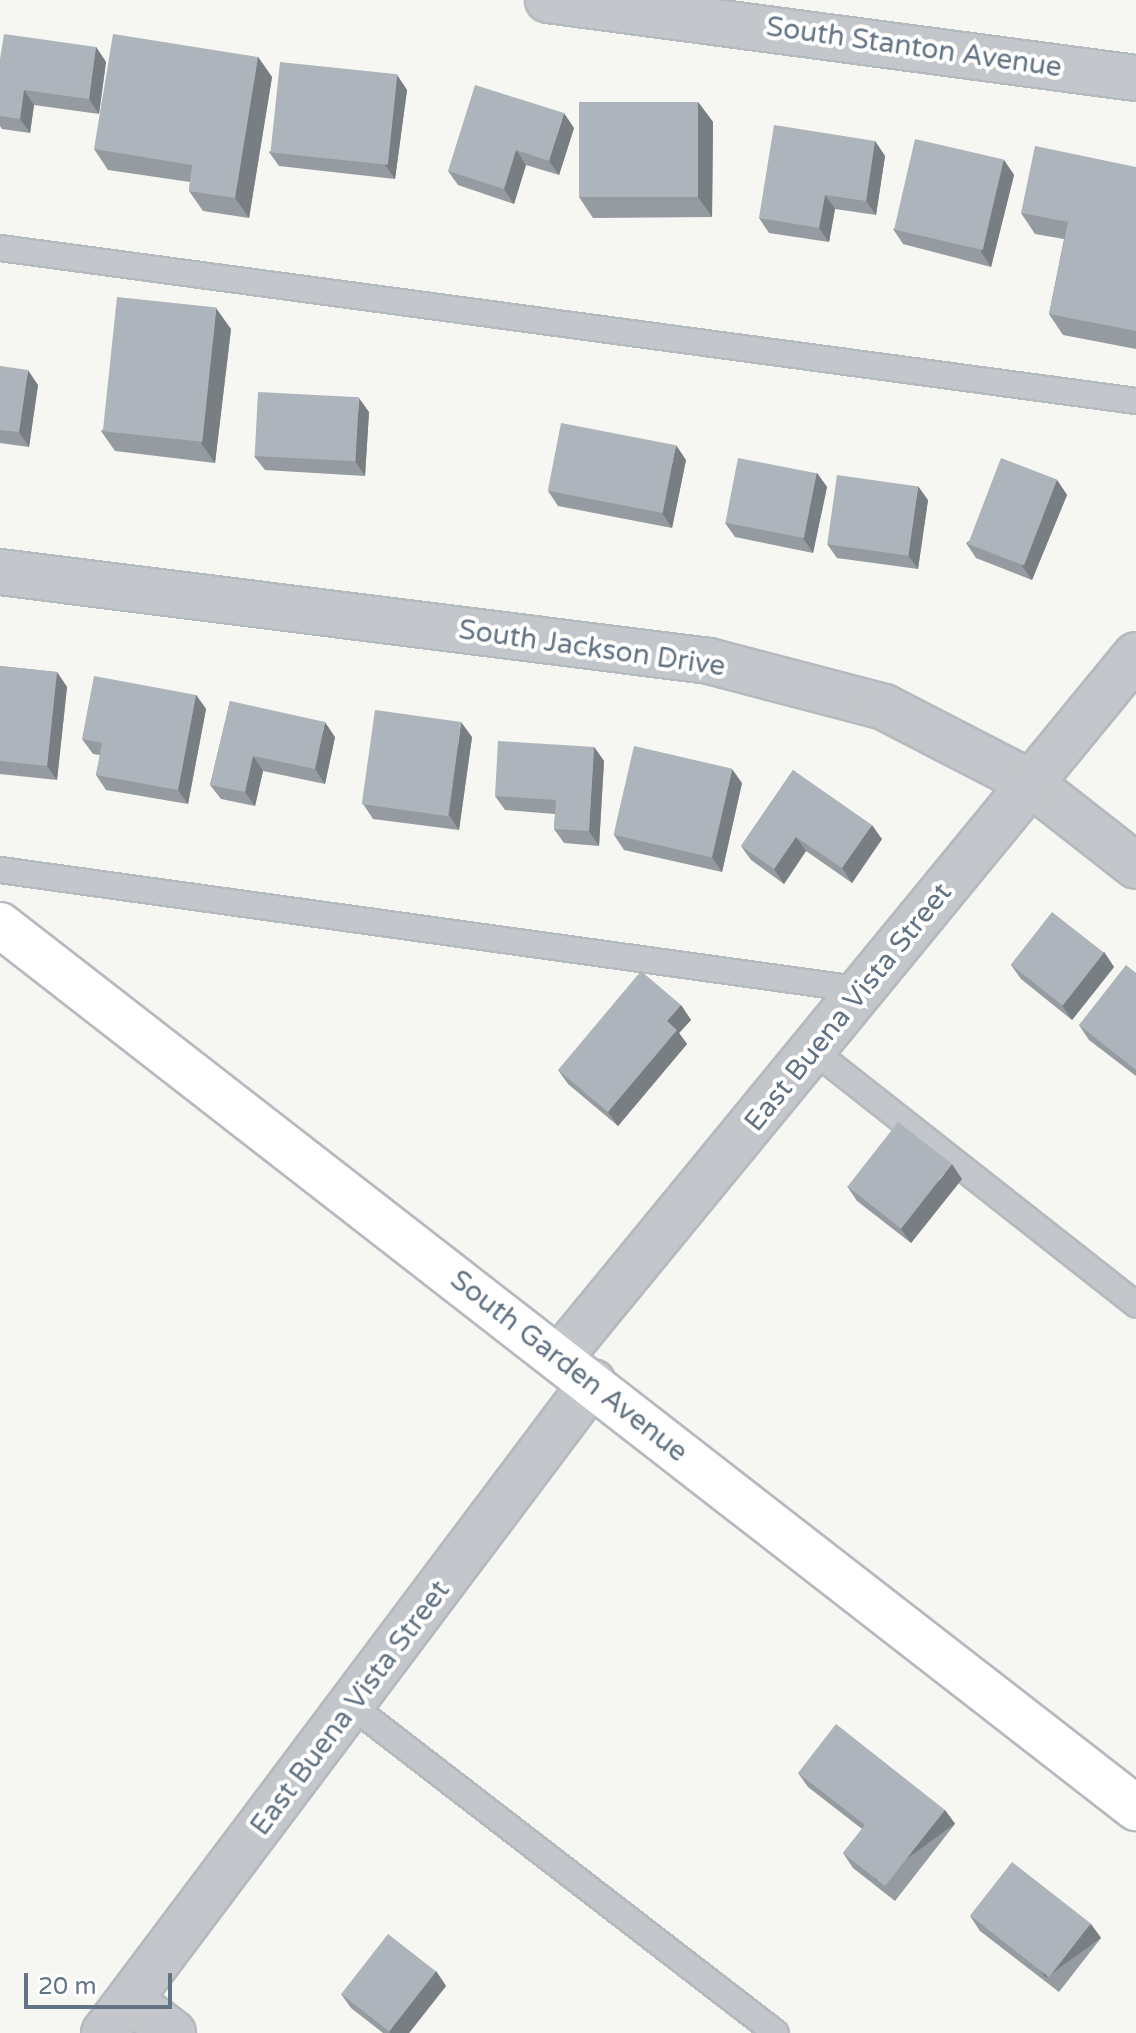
<!DOCTYPE html>
<html>
<head>
<meta charset="utf-8">
<style>
  body { margin:0 }
  #map { position:relative; width:1136px; height:2033px; overflow:hidden; background:#f6f6f2; font-family:"Varela Round",sans-serif }
  div>[style] { position:absolute }
  [style*='--x'] { left:calc(var(--x)*1px); top:calc(var(--y)*1px); width:calc(var(--w)*1px); rotate:calc(var(--a)*1deg) }
  .roads { filter:drop-shadow(2px 0 #b5babf) drop-shadow(-2px 0 #b5babf) drop-shadow(0 2px #b5babf) drop-shadow(0 -2px #b5babf) }
  .lane>* { height:24px; margin:-12px; padding:0 12px; transform-origin:12px; border-radius:12px; background:#c3c6ca }
  .street>* { height:44px; margin:-22px; padding:0 22px; transform-origin:22px; border-radius:22px; background:#c3c6ca }
  .secondary>* { height:44px; margin:-22px; padding:0 22px; transform-origin:22px; border-radius:22px; background:#fff }
  .wall>* { inset:0; background:#959ba1 }
  .shaded-wall>* { inset:0; background:#797e83; transform-origin:0 0 }
  .building>* { inset:0; background:#adb4bb; transform-origin:0 0 }
  span { translate:-50% -50%; white-space:nowrap; text-align:center; line-height:1.15; -webkit-text-stroke:8px #fff; paint-order:stroke }
  .street-label { font-size:28px; color:#637384 }
  .scale { position:absolute; left:24px; top:1973px; width:148px; height:36px; box-sizing:border-box; border:4px solid #637384; border-top:0; padding-left:10px; font-size:24px; line-height:28px; white-space:nowrap; color:#637384; -webkit-text-stroke:6px #fff; paint-order:stroke }
</style>
</head>
<body>
<div id="map">
  <div class="roads">
    <div class="lane">
      <div style="--x:0;--y:248;--w:1146;--a:7.67"></div>
      <div style="--x:0;--y:870;--w:872;--a:7.91"></div>
      <div style="--x:814;--y:1051;--w:410;--a:38.2"></div>
      <div style="--x:352;--y:1706;--w:535;--a:37.64"></div>
    </div>
    <div class="street">
      <div style="--x:548;--y:0;--w:593;--a:7.56"></div>
      <div style="--x:0;--y:572;--w:715;--a:7.15"></div>
      <div style="--x:709;--y:661;--w:181;--a:14.7"></div>
      <div style="--x:884;--y:707;--w:163;--a:27.3"></div>
      <div style="--x:1029;--y:782;--w:136;--a:38.1"></div>
      <div style="--x:560;--y:1357;--w:908;--a:-50.63"></div>
      <div style="--x:131;--y:2001;--w:53;--a:37.3"></div>
      <div style="--x:104;--y:2033;--w:814;--a:-53.09"></div>
    </div>
    <div class="secondary">
      <div style="--x:0;--y:925;--w:1439;--a:37.86"></div>
    </div>
  </div>
  <div class="wall">
    <div style="clip-path:polygon(96px 47px,106px 62px,99px 114px,34px 105px,30px 133px,2px 129px,0 126px,0 59px)"></div>
    <div style="clip-path:polygon(258px 57px,272px 77px,249px 218px,203px 211px,189px 191px,190px 182px,108px 170px,94px 149px)"></div>
    <div style="clip-path:polygon(397px 75px,407px 90px,395px 179px,279px 166px,269px 152px)"></div>
    <div style="clip-path:polygon(698px 102px,713px 122px,712px 217px,593px 218px,579px 197px)"></div>
    <div style="clip-path:polygon(574px 128px,559px 175px,526px 165px,514px 204px,458px 185px,448px 171px)"></div>
    <div style="clip-path:polygon(875px 141px,885px 156px,876px 215px,835px 209px,829px 242px,769px 233px,759px 218px)"></div>
    <div style="clip-path:polygon(1004px 160px,1014px 175px,991px 267px,903px 244px,893px 229px)"></div>
    <div style="clip-path:polygon(1136px 167px,1136px 349px,1063px 335px,1049px 314px,1064px 239px,1035px 234px,1021px 213px)"></div>
    <div style="clip-path:polygon(231px 329px,215px 463px,115px 451px,101px 431px)"></div>
    <div style="clip-path:polygon(0 366px,38px 385px,29px 447px,0 443px)"></div>
    <div style="clip-path:polygon(369px 412px,365px 476px,265px 470px,254px 456px)"></div>
    <div style="clip-path:polygon(686px 460px,672px 528px,558px 506px,548px 491px)"></div>
    <div style="clip-path:polygon(817px 473px,827px 487px,813px 553px,735px 537px,725px 523px)"></div>
    <div style="clip-path:polygon(1057px 480px,1067px 495px,1032px 580px,976px 558px,966px 543px)"></div>
    <div style="clip-path:polygon(928px 500px,918px 569px,837px 558px,827px 544px)"></div>
    <div style="clip-path:polygon(0 666px,57px 672px,67px 687px,57px 780px,0 774px)"></div>
    <div style="clip-path:polygon(196px 695px,206px 709px,188px 804px,106px 790px,96px 775px,100px 755px,93px 754px,82px 739px)"></div>
    <div style="clip-path:polygon(230px 701px,335px 737px,325px 784px,263px 771px,255px 806px,221px 799px,210px 785px)"></div>
    <div style="clip-path:polygon(472px 737px,459px 830px,373px 819px,363px 804px)"></div>
    <div style="clip-path:polygon(594px 747px,604px 761px,599px 846px,564px 843px,554px 829px,555px 814px,505px 810px,495px 796px)"></div>
    <div style="clip-path:polygon(793px 770px,882px 839px,852px 883px,806px 851px,784px 884px,751px 860px,741px 846px)"></div>
    <div style="clip-path:polygon(742px 783px,722px 872px,624px 850px,614px 835px)"></div>
    <div style="clip-path:polygon(1104px 952px,1114px 967px,1072px 1020px,1021px 979px,1011px 965px)"></div>
    <div style="clip-path:polygon(1136px 973px,1136px 1076px,1089px 1040px,1079px 1025px)"></div>
    <div style="clip-path:polygon(681px 1005px,691px 1020px,679px 1033px,687px 1044px,618px 1126px,568px 1084px,558px 1070px)"></div>
    <div style="clip-path:polygon(962px 1179px,911px 1243px,857px 1201px,847px 1186px)"></div>
    <div style="clip-path:polygon(798px 1773px,945px 1810px,955px 1824px,895px 1901px,853px 1868px,843px 1853px,862px 1829px,808px 1787px)"></div>
    <div style="clip-path:polygon(970px 1916px,1101px 1938px,1059px 1992px,980px 1931px)"></div>
    <div style="clip-path:polygon(436px 1971px,446px 1986px,409px 2033px,383px 2033px,351px 2008px,341px 1994px)"></div>
  </div>
  <div class="shaded-wall">
    <div style="clip-path:polygon(96px 47px,106px 62px,99px 114px,89px 99px)"></div>
    <div style="clip-path:polygon(258px 57px,272px 77px,249px 218px,235px 198px)"></div>
    <div style="clip-path:polygon(397px 75px,407px 90px,395px 179px,385px 165px)"></div>
    <div style="clip-path:polygon(24px 90px,34px 105px,30px 133px,20px 119px)"></div>
    <div style="clip-path:polygon(698px 102px,713px 122px,712px 217px,698px 197px)"></div>
    <div style="clip-path:polygon(564px 113px,574px 128px,559px 175px,549px 161px)"></div>
    <div style="clip-path:polygon(875px 141px,885px 156px,876px 215px,866px 201px)"></div>
    <div style="clip-path:polygon(516px 150px,526px 165px,514px 204px,504px 189px)"></div>
    <div style="clip-path:polygon(1004px 160px,1014px 175px,991px 267px,981px 252px)"></div>
    <div style="clip-path:polygon(825px 195px,835px 209px,829px 242px,819px 228px)"></div>
    <div style="clip-path:polygon(216px 308px,231px 329px,215px 463px,201px 443px)"></div>
    <div style="clip-path:polygon(28px 370px,38px 385px,29px 447px,19px 432px)"></div>
    <div style="clip-path:polygon(359px 398px,369px 412px,365px 476px,355px 461px)"></div>
    <div style="clip-path:polygon(676px 445px,686px 460px,672px 528px,662px 513px)"></div>
    <div style="clip-path:polygon(817px 473px,827px 487px,813px 553px,803px 538px)"></div>
    <div style="clip-path:polygon(1057px 480px,1067px 495px,1032px 580px,1022px 566px)"></div>
    <div style="clip-path:polygon(918px 486px,928px 500px,918px 569px,908px 555px)"></div>
    <div style="clip-path:polygon(57px 672px,67px 687px,57px 780px,47px 766px)"></div>
    <div style="clip-path:polygon(196px 695px,206px 709px,188px 804px,178px 790px)"></div>
    <div style="clip-path:polygon(325px 722px,335px 737px,325px 784px,315px 769px)"></div>
    <div style="clip-path:polygon(461px 722px,472px 737px,459px 830px,449px 815px)"></div>
    <div style="clip-path:polygon(594px 747px,604px 761px,599px 846px,589px 831px)"></div>
    <div style="clip-path:polygon(253px 756px,263px 771px,255px 806px,245px 792px)"></div>
    <div style="clip-path:polygon(732px 769px,742px 783px,722px 872px,712px 857px)"></div>
    <div style="clip-path:polygon(872px 825px,882px 839px,852px 883px,842px 868px)"></div>
    <div style="clip-path:polygon(796px 837px,806px 851px,784px 884px,774px 869px)"></div>
    <div style="clip-path:polygon(1104px 952px,1114px 967px,1072px 1020px,1062px 1005px)"></div>
    <div style="clip-path:polygon(681px 1005px,691px 1020px,679px 1033px,687px 1044px,618px 1126px,608px 1112px,667px 1021px)"></div>
    <div style="clip-path:polygon(952px 1164px,962px 1179px,911px 1243px,901px 1229px)"></div>
    <div style="left:945px;top:1810px;width:17px;height:97px;rotate:54deg"></div>
    <div style="left:1091px;top:1924px;width:17px;height:68px;rotate:54deg"></div>
    <div style="clip-path:polygon(436px 1971px,446px 1986px,409px 2033px,390px 2033px,389px 2031px)"></div>
  </div>
  <div class="building">
    <div style="clip-path:polygon(4px 34px,96px 47px,89px 99px,24px 90px,20px 119px,0 116px,0 59px)"></div>
    <div style="clip-path:polygon(113px 34px,258px 57px,235px 198px,189px 191px,192px 165px,94px 149px)"></div>
    <div style="left:280px;top:62px;width:118px;height:91px;rotate:6deg"></div>
    <div style="clip-path:polygon(475px 85px,564px 113px,549px 161px,516px 150px,504px 189px,448px 171px)"></div>
    <div style="left:579px;top:102px;width:119px;height:95px"></div>
    <div style="clip-path:polygon(774px 125px,875px 141px,866px 201px,825px 195px,819px 228px,759px 218px)"></div>
    <div style="left:915px;top:139px;width:91px;height:93px;rotate:13deg"></div>
    <div style="clip-path:polygon(1035px 146px,1136px 167px,1136px 331px,1049px 314px,1068px 222px,1021px 213px)"></div>
    <div style="left:117px;top:297px;width:100px;height:135px;rotate:6deg"></div>
    <div style="clip-path:polygon(0 366px,28px 370px,19px 432px,0 430px)"></div>
    <div style="left:258px;top:392px;width:101px;height:64px;rotate:3deg"></div>
    <div style="left:561px;top:423px;width:117px;height:69px;rotate:11deg"></div>
    <div style="left:738px;top:458px;width:80px;height:66px;rotate:11deg"></div>
    <div style="left:1001px;top:458px;width:60px;height:92px;rotate:21deg"></div>
    <div style="left:837px;top:475px;width:82px;height:70px;rotate:8deg"></div>
    <div style="clip-path:polygon(0 666px,57px 672px,47px 766px,0 761px)"></div>
    <div style="clip-path:polygon(94px 676px,196px 695px,178px 790px,96px 775px,102px 743px,82px 739px)"></div>
    <div style="clip-path:polygon(230px 701px,325px 722px,315px 769px,253px 756px,245px 792px,210px 785px)"></div>
    <div style="left:375px;top:710px;width:87px;height:95px;rotate:8deg"></div>
    <div style="clip-path:polygon(498px 741px,594px 747px,589px 831px,554px 829px,556px 800px,495px 796px)"></div>
    <div style="left:634px;top:746px;width:101px;height:91px;rotate:13deg"></div>
    <div style="clip-path:polygon(793px 770px,872px 825px,842px 868px,796px 837px,774px 869px,741px 846px)"></div>
    <div style="left:1052px;top:912px;width:66px;height:67px;rotate:38deg"></div>
    <div style="clip-path:polygon(1126px 965px,1136px 973px,1136px 1070px,1079px 1025px)"></div>
    <div style="clip-path:polygon(641px 971px,681px 1005px,667px 1021px,677px 1030px,608px 1112px,558px 1070px)"></div>
    <div style="left:898px;top:1122px;width:68px;height:82px;rotate:38deg"></div>
    <div style="clip-path:polygon(836px 1724px,945px 1810px,885px 1886px,843px 1853px,865px 1825px,798px 1773px)"></div>
    <div style="left:1012px;top:1862px;width:100px;height:68px;rotate:38deg"></div>
    <div style="left:388px;top:1934px;width:61px;height:76px;rotate:38deg"></div>
  </div>
  <div class="street-label">
    <span style="left:914px;top:47px;rotate:8deg">South Stanton Avenue</span>
    <span style="left:592px;top:648px;rotate:8deg">South Jackson Drive</span>
    <span style="left:848px;top:1007px;rotate:-51deg">East Buena Vista Street</span>
    <span style="left:569px;top:1366px;rotate:38deg">South Garden Avenue</span>
    <span style="left:350px;top:1708px;rotate:-53deg">East Buena Vista Street</span>
  </div>
  <div class="scale">20 m</div>
</div>
</body>
</html>
